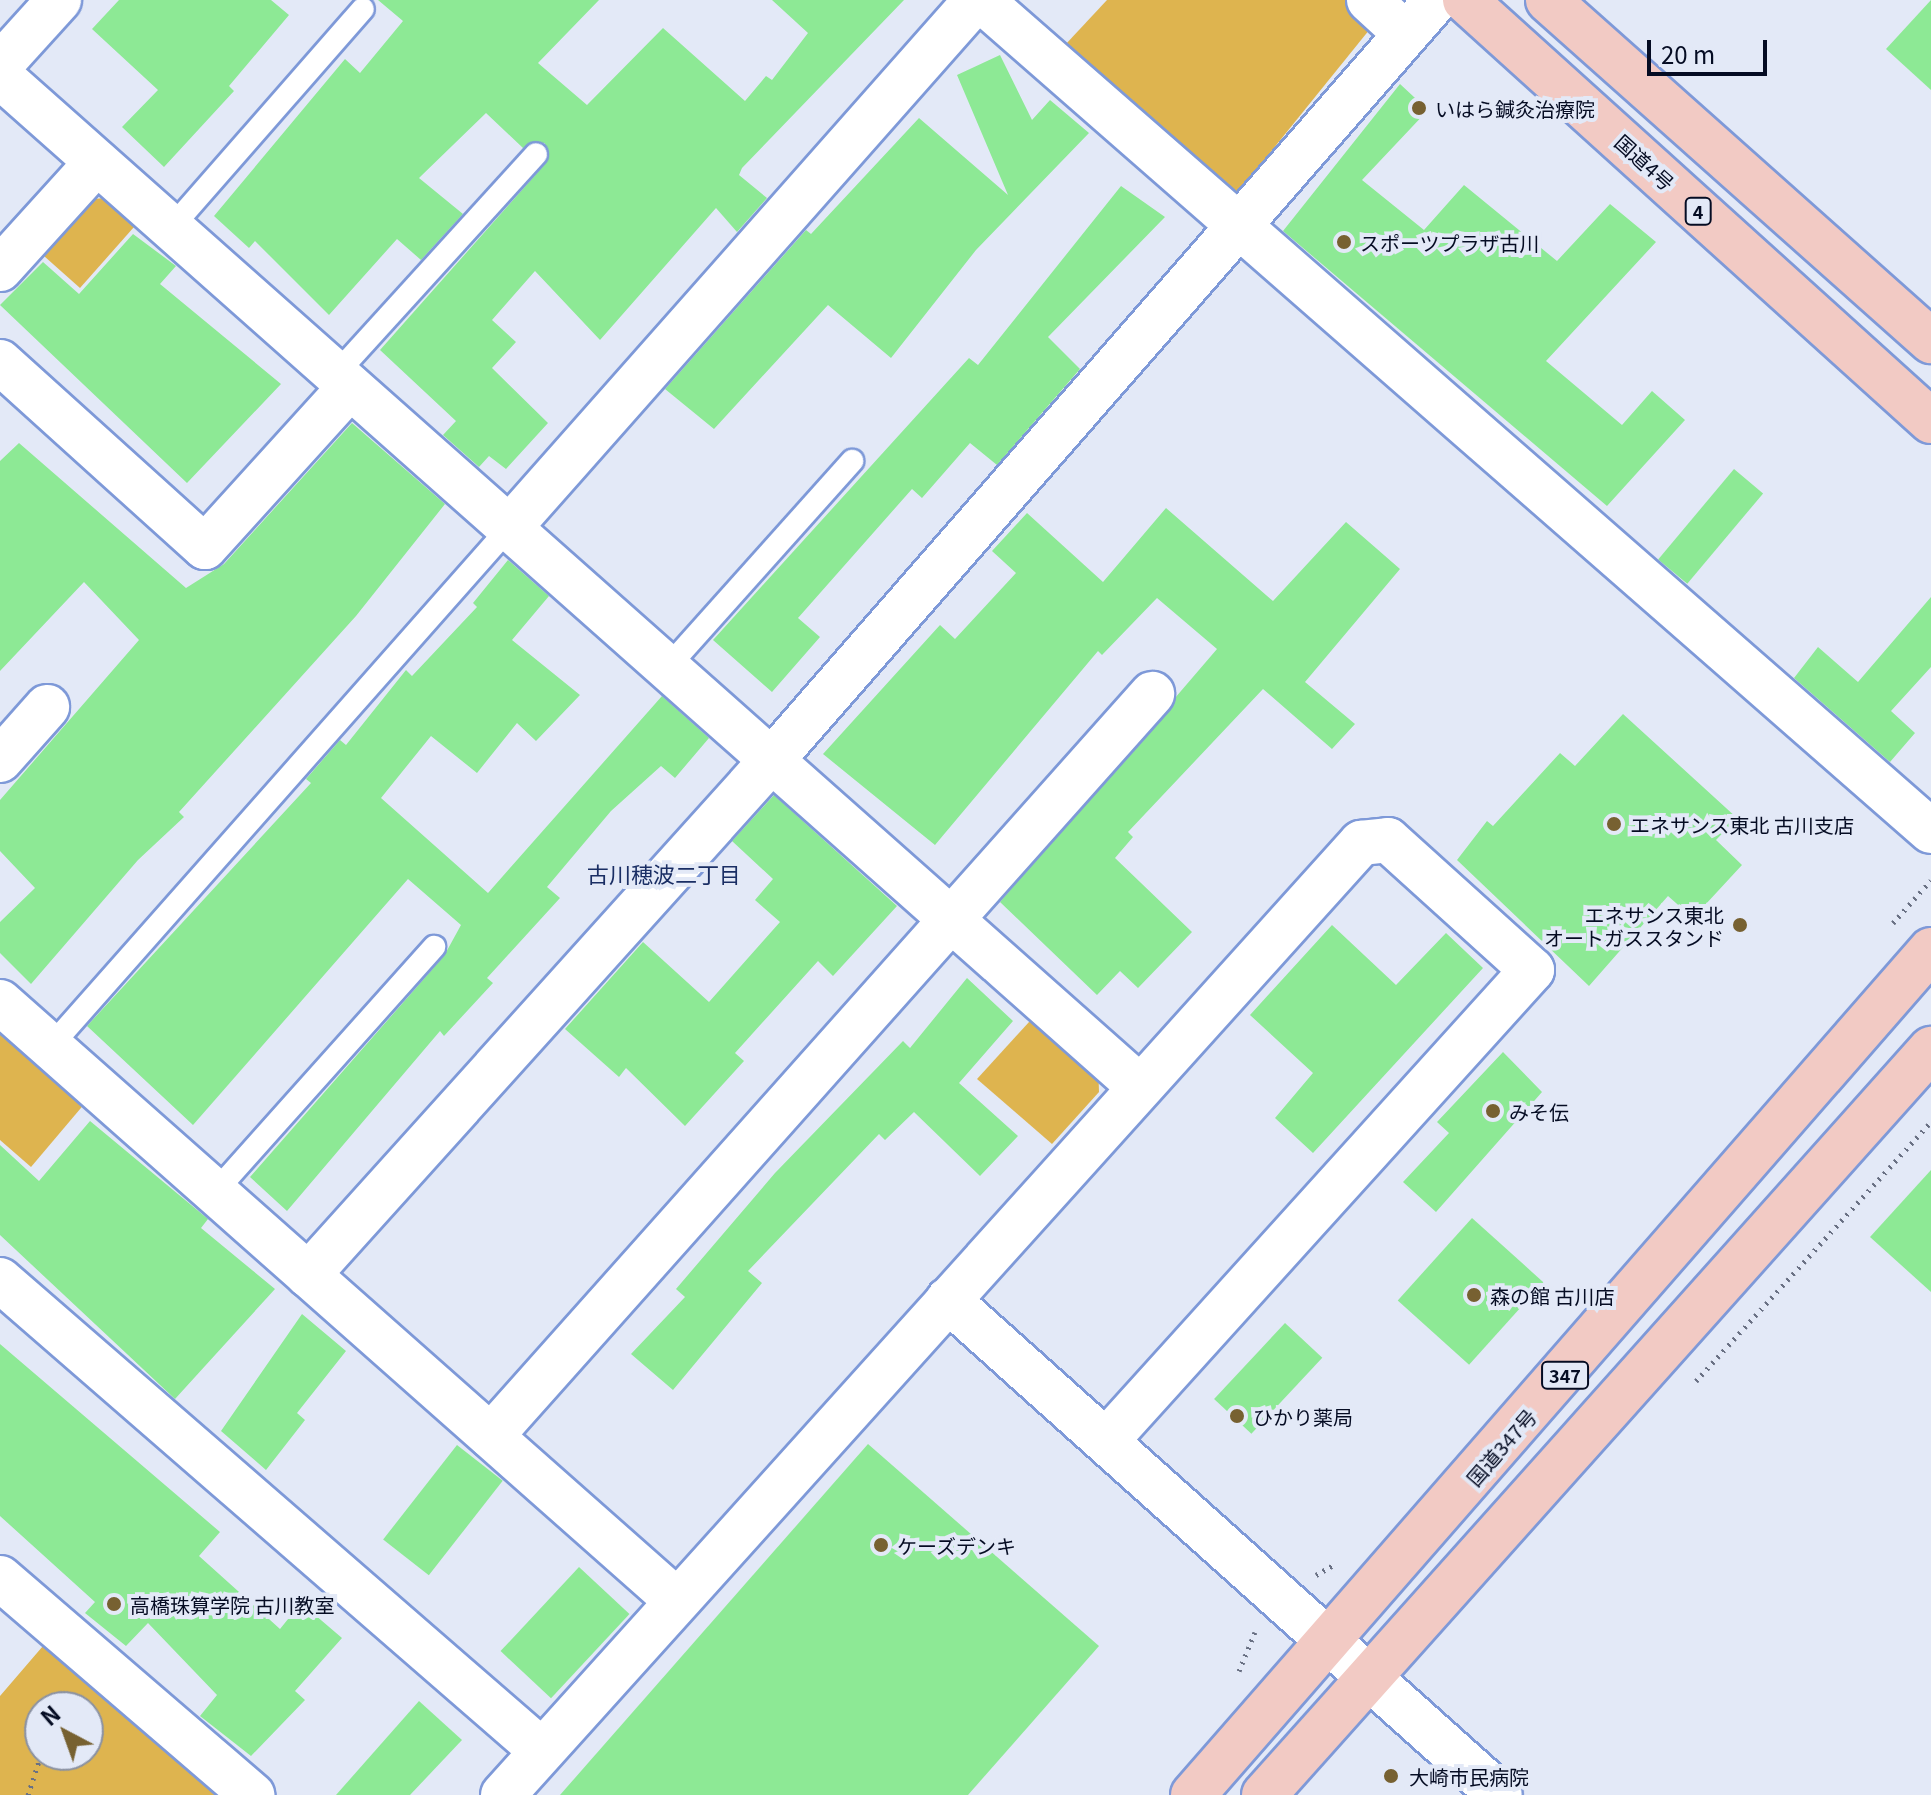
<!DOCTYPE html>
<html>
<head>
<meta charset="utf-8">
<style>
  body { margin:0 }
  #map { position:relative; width:1931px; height:1795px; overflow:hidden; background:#e3e9f7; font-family:Georgia,"Noto Sans JP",serif }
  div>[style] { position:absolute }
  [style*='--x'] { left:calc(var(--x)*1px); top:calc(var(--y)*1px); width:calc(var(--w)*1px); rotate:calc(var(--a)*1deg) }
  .green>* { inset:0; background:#deb44f }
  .building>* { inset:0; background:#8de995; transform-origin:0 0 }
  .path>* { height:5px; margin-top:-2.5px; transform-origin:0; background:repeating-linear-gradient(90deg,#697083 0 2px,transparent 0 8px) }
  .roads { filter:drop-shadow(2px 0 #7e99d8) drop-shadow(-2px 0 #7e99d8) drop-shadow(0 2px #7e99d8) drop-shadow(0 -2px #7e99d8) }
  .service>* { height:22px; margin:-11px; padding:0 11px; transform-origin:11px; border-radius:11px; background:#fff }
  .minor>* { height:44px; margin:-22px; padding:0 22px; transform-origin:22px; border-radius:22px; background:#fff }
  .trunk>* { height:44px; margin:-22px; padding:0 22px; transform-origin:22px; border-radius:22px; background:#f2cac4 }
  .dots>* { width:22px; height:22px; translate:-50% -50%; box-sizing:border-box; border:4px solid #e3e9f7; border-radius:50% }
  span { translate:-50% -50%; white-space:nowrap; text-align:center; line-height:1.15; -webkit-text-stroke:8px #e3e9f7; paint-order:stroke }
  .shield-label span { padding:2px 6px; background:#e3e9f7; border:2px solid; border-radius:6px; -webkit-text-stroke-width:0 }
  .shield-label { font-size:18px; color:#050c23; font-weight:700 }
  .poi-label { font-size:20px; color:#050c23 }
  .left { translate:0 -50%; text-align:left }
  .right { translate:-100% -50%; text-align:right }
  .street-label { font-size:20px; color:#050c23 }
  .neighbourhood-label { font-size:22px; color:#1a2e64 }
  .north { position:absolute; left:24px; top:1691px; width:80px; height:80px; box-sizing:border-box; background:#e3e9f7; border:2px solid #8a91a2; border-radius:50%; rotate:319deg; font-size:22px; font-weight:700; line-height:32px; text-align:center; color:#050c23 }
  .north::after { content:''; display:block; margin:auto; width:28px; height:36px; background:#776131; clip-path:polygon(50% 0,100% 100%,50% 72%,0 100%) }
  .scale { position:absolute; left:1647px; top:40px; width:120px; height:36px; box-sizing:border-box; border:4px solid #050c23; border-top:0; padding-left:10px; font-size:24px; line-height:28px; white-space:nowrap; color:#050c23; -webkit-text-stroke:6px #e3e9f7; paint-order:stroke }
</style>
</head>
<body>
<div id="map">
  <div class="green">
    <div style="clip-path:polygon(1107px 0,1347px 0,1374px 24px,1235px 196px,1065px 45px)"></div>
    <div style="clip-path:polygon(103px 198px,134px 227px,80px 288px,35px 248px,78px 201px)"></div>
    <div style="clip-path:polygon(1040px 1010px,1098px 1062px,1099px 1092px,1052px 1144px,977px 1079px)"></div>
    <div style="clip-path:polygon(0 1024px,86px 1102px,31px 1167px,0 1140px)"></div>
    <div style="clip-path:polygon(evenodd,49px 1639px,231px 1795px,0 1795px,0 1696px,49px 1639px,40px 1707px,88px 1707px,88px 1755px,40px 1755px,40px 1707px)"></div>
  </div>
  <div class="building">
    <div style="clip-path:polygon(119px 0,271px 0,289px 15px,229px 86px,234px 91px,164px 167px,122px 127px,158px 90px,92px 29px)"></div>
    <div style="clip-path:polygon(378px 0,599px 0,538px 63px,587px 105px,663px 28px,745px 101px,766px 76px,772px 80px,808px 33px,772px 0,904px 0,742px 168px,739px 175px,767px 198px,737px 232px,716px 208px,600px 340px,535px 271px,492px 320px,516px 342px,492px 368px,548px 423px,506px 469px,489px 456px,479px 467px,443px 435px,456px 421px,380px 350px,546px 163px,545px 143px,523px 148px,486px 113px,419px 178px,463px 214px,421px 260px,397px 239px,329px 315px,255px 241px,249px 248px,214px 216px,345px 59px,360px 73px,403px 21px)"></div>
    <div style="clip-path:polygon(1931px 0,1931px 90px,1886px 49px)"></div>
    <div style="clip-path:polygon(1000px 55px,1032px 120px,1050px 100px,1089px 133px,976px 250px,891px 358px,828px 305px,714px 429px,665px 389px,806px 230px,811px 234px,919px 118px,1008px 195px,957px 75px)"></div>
    <div style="clip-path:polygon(1400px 84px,1428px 110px,1362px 180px,1424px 230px,1464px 185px,1557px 261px,1610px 204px,1656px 242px,1546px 361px,1622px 425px,1652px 391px,1685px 420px,1607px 506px,1283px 231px)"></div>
    <div style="clip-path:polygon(1121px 186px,1165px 217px,1048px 337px,1080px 369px,997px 465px,970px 443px,922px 498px,912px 489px,798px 618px,820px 637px,772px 692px,713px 640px,969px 358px,978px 365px)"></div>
    <div style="clip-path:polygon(133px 234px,176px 266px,160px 284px,281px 384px,187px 483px,0 305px,43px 262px,79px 294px)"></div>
    <div style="clip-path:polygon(352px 423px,445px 504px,356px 616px,179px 812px,184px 817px,138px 860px,31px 984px,0 953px,0 922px,35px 888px,0 851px,0 800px,139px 640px,84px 582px,0 671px,0 461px,19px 443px,186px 588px,224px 564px)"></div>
    <div style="left:1734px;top:469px;width:38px;height:118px;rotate:40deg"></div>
    <div style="clip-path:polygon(1166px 508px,1273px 601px,1346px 522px,1400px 569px,1305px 682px,1355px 724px,1332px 749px,1263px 689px,1128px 832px,1133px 837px,1115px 858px,1192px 932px,1138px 988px,1120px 971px,1097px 995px,1000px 902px,1217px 649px,1157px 598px,1102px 655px,1098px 651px,935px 845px,823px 754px,940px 625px,955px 639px,1016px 573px,992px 551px,1027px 513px,1103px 582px)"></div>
    <div style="clip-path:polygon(508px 560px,549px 596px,512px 640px,580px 695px,536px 741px,517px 723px,477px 773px,431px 736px,381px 798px,488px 893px,662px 696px,709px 738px,675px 778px,661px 766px,611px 811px,547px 887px,560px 898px,487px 978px,493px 983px,444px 1036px,440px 1031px,287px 1211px,250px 1177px,444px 956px,461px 925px,408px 879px,193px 1125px,87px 1026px,311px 783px,306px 779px,340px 740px,346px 745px,406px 670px,412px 676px,477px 607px,473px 603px)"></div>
    <div style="clip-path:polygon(1931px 597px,1931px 667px,1891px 711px,1915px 733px,1890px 762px,1794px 678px,1818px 647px,1858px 682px)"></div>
    <div style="clip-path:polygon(1623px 714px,1737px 818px,1716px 840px,1742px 865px,1693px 918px,1668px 896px,1589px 986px,1457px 860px,1487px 821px,1493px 826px,1560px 753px,1575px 766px)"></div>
    <div style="clip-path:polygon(774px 795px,897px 906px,833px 976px,818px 961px,735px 1053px,744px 1061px,685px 1126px,626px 1068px,619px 1077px,565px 1029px,643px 942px,709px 1002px,780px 922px,755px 900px,773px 879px,732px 841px)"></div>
    <div style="clip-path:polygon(1332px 925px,1396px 985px,1446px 933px,1483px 968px,1313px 1153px,1275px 1118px,1313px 1073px,1250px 1015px)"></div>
    <div style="clip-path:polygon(967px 978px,1013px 1021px,959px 1083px,1018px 1136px,980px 1176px,914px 1112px,885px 1140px,879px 1134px,748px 1271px,762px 1283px,673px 1390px,631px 1354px,685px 1297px,676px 1289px,775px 1173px,903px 1041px,910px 1048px)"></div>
    <div style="clip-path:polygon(1503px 1052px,1542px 1092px,1436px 1212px,1403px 1182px,1449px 1133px,1437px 1122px)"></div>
    <div style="clip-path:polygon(90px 1121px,208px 1219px,201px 1228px,275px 1289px,175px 1399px,0 1235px,0 1145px,39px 1181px)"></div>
    <div style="clip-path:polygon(1931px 1170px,1931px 1292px,1870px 1237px)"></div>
    <div style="left:1472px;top:1218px;width:96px;height:111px;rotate:42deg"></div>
    <div style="clip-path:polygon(302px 1314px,346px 1351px,297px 1413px,305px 1420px,266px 1470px,221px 1431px)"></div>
    <div style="left:1285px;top:1323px;width:51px;height:104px;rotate:43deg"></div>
    <div style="clip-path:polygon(0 1344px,220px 1532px,199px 1556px,280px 1629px,301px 1603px,342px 1638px,295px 1691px,305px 1700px,251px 1756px,200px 1716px,217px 1695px,148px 1623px,126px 1646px,85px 1613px,95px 1602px,0 1516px)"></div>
    <div style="clip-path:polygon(868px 1444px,1099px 1646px,968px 1795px,560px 1795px)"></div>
    <div style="left:457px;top:1445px;width:58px;height:120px;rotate:38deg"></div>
    <div style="left:579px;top:1567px;width:69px;height:115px;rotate:43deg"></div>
    <div style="clip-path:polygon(419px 1701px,462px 1740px,410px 1795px,336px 1795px)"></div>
  </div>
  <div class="path">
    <div style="--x:1893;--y:923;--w:57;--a:-48.5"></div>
    <div style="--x:1696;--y:1381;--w:350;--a:-47.8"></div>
    <div style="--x:1316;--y:1575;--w:22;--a:-30"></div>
    <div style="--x:1239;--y:1671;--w:42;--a:-67.7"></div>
    <div style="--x:28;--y:1795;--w:42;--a:-72"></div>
  </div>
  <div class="roads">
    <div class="service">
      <div style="--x:171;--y:228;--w:291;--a:-48.8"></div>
      <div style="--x:336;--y:374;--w:297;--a:-47.7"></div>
      <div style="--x:667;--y:668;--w:278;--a:-48.2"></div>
      <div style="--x:50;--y:1047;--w:693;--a:-48.51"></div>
      <div style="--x:215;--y:1192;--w:329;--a:-48.2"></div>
    </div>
    <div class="minor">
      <div style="--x:981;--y:0;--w:1262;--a:41.18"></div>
      <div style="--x:1369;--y:0;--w:50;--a:42.6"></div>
      <div style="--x:0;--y:65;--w:88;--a:-47.8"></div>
      <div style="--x:0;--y:76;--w:1524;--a:41.57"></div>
      <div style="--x:0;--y:269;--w:144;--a:-47.8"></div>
      <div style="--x:0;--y:362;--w:276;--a:42.1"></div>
      <div style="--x:205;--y:547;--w:216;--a:-47.8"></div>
      <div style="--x:509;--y:528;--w:705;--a:-48.51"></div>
      <div style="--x:0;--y:760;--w:71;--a:-48.4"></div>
      <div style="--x:0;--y:1002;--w:904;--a:41.5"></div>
      <div style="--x:308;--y:1275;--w:692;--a:-47.99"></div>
      <div style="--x:771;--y:761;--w:1011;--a:-48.85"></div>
      <div style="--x:0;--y:1280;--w:718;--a:40.99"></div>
      <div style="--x:948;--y:1300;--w:741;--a:41.88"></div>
      <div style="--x:491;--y:1436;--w:994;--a:-48.3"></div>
      <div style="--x:0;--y:1578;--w:333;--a:40.7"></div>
      <div style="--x:503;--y:1795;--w:1282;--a:-47.97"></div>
      <div style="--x:1361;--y:843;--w:27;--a:-6"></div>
      <div style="--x:1388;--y:840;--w:194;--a:42.1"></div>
      <div style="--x:1532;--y:970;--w:635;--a:132.13"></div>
    </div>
    <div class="trunk">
      <div style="--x:1465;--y:0;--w:628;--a:42.1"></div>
      <div style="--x:1548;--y:0;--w:513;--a:41.68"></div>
      <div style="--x:1193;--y:1795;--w:1122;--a:-48.87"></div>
      <div style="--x:1264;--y:1795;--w:1001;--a:-48.2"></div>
    </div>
  </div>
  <div class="dots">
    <div style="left:1419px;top:108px;background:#776131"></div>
    <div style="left:1344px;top:242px;background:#776131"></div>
    <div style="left:1614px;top:824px;background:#776131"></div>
    <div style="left:1740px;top:925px;background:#776131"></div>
    <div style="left:1493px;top:1111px;background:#776131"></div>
    <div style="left:1474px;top:1295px;background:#776131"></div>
    <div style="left:1237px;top:1416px;background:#776131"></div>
    <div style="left:881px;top:1545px;background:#776131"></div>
    <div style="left:114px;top:1604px;background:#776131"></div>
    <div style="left:1391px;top:1776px;background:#776131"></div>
  </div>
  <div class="shield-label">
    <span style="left:1698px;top:211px">4</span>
    <span style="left:1565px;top:1375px">347</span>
  </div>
  <div class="poi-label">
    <span class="left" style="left:1435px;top:108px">いはら鍼灸治療院</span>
    <span class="left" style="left:1360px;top:242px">スポーツプラザ古川</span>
    <span class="left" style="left:1630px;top:824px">エネサンス東北 古川支店</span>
    <span class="right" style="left:1724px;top:926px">エネサンス東北<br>オートガススタンド</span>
    <span class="left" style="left:1509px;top:1111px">みそ伝</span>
    <span class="left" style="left:1490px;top:1295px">森の館 古川店</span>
    <span class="left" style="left:1253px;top:1416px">ひかり薬局</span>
    <span class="left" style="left:897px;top:1545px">ケーズデンキ</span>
    <span class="left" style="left:130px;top:1604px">高橋珠算学院 古川教室</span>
    <span class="left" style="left:1409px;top:1776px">大崎市民病院</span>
  </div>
  <div class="street-label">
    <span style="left:1645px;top:162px;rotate:42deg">国道4号</span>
    <span style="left:1501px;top:1447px;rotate:-49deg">国道347号</span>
  </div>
  <div class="neighbourhood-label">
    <span style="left:664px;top:874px">古川穂波二丁目</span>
  </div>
  <div class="north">N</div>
  <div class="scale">20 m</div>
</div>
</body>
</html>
